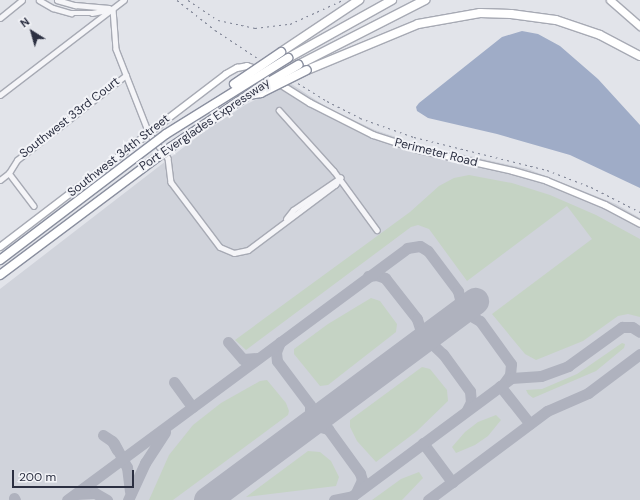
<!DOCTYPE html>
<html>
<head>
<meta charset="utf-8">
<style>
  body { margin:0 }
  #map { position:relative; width:640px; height:500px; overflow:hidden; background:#e2e4ea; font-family:"DM Sans",sans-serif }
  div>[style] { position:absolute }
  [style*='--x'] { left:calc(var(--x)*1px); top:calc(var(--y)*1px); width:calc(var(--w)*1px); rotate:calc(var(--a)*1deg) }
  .built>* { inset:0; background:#d0d3db }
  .green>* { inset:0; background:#c5d3c4 }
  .water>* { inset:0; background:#9facc7 }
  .taxiway>* { height:11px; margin:-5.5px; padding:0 5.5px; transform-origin:5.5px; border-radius:5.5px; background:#afb2be }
  .runway>* { height:27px; margin:-13.5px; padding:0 13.5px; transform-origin:13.5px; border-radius:13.5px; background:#afb2be }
  .roads { filter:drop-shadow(1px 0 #a7aab4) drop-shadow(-1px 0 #a7aab4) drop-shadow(0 1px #a7aab4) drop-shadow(0 -1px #a7aab4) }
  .street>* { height:4.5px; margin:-2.25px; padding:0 2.25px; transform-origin:2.25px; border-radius:2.25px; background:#f5f5f8 }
  .secondary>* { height:6px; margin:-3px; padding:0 3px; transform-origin:3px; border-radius:3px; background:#fff }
  .primary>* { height:7px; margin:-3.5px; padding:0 3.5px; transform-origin:3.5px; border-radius:3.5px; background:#fff }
  .highway>* { height:8px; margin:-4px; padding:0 4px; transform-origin:4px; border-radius:4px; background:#fff }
  .rail>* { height:1px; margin-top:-0.5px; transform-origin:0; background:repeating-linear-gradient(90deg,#7c8192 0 2px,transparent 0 6px) }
  .bridges { filter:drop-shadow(1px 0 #8a8f9f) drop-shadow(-1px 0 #8a8f9f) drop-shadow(0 1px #8a8f9f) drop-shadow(0 -1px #8a8f9f) }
  .highway-bridge>* { height:8px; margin:-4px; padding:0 4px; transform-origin:4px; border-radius:4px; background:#fff }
  span { translate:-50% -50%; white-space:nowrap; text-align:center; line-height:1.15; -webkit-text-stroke:4px #f2f3f7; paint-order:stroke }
  .street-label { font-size:12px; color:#2b2f41 }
  .north { position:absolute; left:12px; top:12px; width:40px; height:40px; -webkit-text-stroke:3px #f2f3f7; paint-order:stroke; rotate:323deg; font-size:11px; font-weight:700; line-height:16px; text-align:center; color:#2b2f41 }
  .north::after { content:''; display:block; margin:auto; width:14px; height:18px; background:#2b2f41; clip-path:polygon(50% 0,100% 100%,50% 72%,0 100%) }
  .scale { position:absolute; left:12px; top:470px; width:122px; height:18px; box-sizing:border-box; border:2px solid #2b2f41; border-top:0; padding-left:5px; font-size:12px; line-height:14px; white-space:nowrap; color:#2b2f41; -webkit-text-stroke:3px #f2f3f7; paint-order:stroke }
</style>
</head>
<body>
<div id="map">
  <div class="built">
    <div style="clip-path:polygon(290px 83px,328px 108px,375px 130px,420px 145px,528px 169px,616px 204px,640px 218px,640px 500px,0 500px,0 289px,201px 134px,245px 105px)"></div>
  </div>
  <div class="green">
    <div style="clip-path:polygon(469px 175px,512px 183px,550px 195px,596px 215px,640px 239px,640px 317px,628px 314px,618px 316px,583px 341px,536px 360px,525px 354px,492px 314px,592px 239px,567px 206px,467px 281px,429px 229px,418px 225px,411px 227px,246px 350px,235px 340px,410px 212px,439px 186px,454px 178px)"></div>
    <div style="clip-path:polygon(371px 298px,380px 301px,397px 324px,396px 332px,328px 385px,320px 386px,294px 354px,294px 349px,328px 324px)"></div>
    <div style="clip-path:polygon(622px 343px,625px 344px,624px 348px,596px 371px,533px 398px,528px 394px,526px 390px,542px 389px,577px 374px)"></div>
    <div style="clip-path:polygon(422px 367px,430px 369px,447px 390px,448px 401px,417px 431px,376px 462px,357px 441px,350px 427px,350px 420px)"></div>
    <div style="clip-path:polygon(267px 380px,286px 403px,289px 411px,288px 415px,173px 500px,149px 500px,169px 455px,193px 425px,221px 403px,260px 381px)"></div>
    <div style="clip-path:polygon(496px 415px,501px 420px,488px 436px,475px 445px,456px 453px,452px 447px,465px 432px,478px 422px)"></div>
    <div style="clip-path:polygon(308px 451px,320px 452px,331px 461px,339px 477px,336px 486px,246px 497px)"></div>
    <div style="clip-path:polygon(419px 472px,423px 478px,402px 500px,372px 500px,401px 479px)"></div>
  </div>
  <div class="water">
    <div style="clip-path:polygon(522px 31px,538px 34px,560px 46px,598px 79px,640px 125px,640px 188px,570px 155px,497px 134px,428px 118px,417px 111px,416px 107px,419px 103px,502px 37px)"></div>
  </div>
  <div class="taxiway">
    <div style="--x:368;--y:276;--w:9;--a:-6"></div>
    <div style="--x:377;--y:275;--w:9;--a:21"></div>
    <div style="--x:385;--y:278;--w:52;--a:52"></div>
    <div style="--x:417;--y:319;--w:13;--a:72"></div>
    <div style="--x:421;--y:331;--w:15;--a:110"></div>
    <div style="--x:455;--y:316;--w:11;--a:-15"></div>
    <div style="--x:466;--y:313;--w:16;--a:30"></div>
    <div style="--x:480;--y:321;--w:53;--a:54.2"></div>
    <div style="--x:511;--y:364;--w:11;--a:95"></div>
    <div style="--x:510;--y:375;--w:9;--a:126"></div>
    <div style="--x:228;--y:342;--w:23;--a:49"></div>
    <div style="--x:243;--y:359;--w:15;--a:-4"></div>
    <div style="--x:280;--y:342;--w:11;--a:112"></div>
    <div style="--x:276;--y:352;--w:9;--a:84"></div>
    <div style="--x:277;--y:361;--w:55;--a:53.1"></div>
    <div style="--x:310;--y:405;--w:13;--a:90"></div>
    <div style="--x:310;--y:418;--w:13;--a:122"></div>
    <div style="--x:416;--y:345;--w:15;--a:-8"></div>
    <div style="--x:431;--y:343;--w:16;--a:43"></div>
    <div style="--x:443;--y:354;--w:46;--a:53.9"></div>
    <div style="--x:470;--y:391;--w:11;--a:85"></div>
    <div style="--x:471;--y:402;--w:9;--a:117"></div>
    <div style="--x:174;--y:382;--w:31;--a:54"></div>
    <div style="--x:500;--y:386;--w:48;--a:51.7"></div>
    <div style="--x:301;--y:431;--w:14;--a:-25"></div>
    <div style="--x:314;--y:425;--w:15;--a:16"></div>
    <div style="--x:328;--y:429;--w:54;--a:54"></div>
    <div style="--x:360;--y:473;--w:7;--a:74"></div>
    <div style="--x:362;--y:480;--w:14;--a:115"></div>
    <div style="--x:103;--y:435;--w:11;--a:34"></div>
    <div style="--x:112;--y:441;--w:10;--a:61"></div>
    <div style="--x:114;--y:443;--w:27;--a:62"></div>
    <div style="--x:127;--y:467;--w:24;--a:83"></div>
    <div style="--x:423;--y:443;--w:49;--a:53.4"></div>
    <div style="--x:76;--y:494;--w:19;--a:-3"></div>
    <div style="--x:95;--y:493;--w:14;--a:30"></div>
    <div style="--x:14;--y:498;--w:2;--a:63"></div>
    <div style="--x:67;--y:500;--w:423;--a:-36.5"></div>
    <div style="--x:407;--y:248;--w:13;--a:-9"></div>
    <div style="--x:420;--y:246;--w:9;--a:32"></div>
    <div style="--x:428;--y:251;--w:50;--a:53.1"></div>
    <div style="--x:458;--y:291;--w:12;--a:76"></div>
    <div style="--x:461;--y:303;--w:14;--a:115"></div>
    <div style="--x:128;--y:500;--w:41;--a:-65.3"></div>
    <div style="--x:145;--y:463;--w:37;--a:-57"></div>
    <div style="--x:334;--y:500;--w:19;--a:-12"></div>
    <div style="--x:347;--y:500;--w:204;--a:-36.6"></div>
    <div style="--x:511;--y:378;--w:30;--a:-4"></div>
    <div style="--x:541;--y:376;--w:29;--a:-20"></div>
    <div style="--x:568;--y:366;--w:67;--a:-35.8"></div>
    <div style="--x:622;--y:327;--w:10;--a:0"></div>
    <div style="--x:632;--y:327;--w:9;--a:32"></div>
    <div style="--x:428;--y:500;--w:149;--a:-36.8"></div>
    <div style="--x:547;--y:411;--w:45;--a:-23.7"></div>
    <div style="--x:588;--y:393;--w:65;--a:-36.9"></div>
  </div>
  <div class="runway">
    <div style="--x:207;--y:500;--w:334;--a:-36.6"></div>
  </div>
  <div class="roads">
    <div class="street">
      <div style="--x:39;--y:0;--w:16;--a:30"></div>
      <div style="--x:53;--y:8;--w:19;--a:16"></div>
      <div style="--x:71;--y:13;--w:21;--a:0"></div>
      <div style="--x:92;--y:13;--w:20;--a:-11"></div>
      <div style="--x:57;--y:0;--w:19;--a:16"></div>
      <div style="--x:75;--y:5;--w:34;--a:5"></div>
      <div style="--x:113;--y:9;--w:40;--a:85.7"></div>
      <div style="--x:116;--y:49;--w:90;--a:68.6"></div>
      <div style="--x:149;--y:133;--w:31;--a:53"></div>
      <div style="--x:168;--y:158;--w:24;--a:83"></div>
      <div style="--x:171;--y:182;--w:81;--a:53"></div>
      <div style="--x:220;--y:247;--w:15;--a:23"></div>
      <div style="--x:234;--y:253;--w:14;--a:-12"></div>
      <div style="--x:248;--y:250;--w:109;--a:-36.8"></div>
      <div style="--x:335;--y:185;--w:9;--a:-54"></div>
      <div style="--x:0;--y:18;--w:28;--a:-39"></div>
      <div style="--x:0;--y:95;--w:156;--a:-37.5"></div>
      <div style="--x:279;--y:110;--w:82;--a:48"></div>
      <div style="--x:334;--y:171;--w:73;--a:53.9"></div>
      <div style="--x:9;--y:173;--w:41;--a:52.9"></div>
      <div style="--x:0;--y:180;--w:11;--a:-38"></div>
      <div style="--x:9;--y:173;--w:15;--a:-58"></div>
      <div style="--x:17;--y:160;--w:138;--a:-37.9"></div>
      <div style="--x:286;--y:219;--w:11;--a:-52"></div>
      <div style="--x:293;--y:210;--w:57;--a:-34.2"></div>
    </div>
    <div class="secondary">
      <div style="--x:0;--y:247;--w:285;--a:-37.4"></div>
      <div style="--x:226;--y:74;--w:13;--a:-29"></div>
      <div style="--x:237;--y:68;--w:10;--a:-11"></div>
      <div style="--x:247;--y:66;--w:9;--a:18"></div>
      <div style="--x:256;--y:69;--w:64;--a:32.2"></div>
      <div style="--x:310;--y:103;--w:71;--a:26.9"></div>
      <div style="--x:373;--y:135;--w:48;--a:18.1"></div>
      <div style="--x:419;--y:150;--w:96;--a:12.6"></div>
      <div style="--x:513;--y:171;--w:35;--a:16"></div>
      <div style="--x:547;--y:181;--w:63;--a:22.5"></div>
      <div style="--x:605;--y:205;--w:40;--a:28"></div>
    </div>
    <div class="primary">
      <div style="--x:610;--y:0;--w:40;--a:41"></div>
    </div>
    <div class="highway">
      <div style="--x:281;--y:52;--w:94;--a:-33.7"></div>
      <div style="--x:288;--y:58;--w:119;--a:-29.1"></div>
      <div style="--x:298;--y:65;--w:143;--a:-27.1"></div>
      <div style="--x:307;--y:70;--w:120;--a:-22.5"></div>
      <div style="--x:418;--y:24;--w:63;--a:-10.1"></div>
      <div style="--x:480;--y:13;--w:31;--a:2"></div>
      <div style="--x:511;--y:14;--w:45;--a:7.6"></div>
      <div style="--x:556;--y:20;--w:46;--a:18.8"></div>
      <div style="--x:600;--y:35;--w:45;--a:27.7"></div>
    </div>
  </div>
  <div class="rail">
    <div style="--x:177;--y:0;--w:48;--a:38.3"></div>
    <div style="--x:215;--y:30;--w:56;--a:33.4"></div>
    <div style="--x:262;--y:61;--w:76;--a:31.6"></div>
    <div style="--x:327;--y:101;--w:37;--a:27"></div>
    <div style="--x:360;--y:118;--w:57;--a:19.4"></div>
    <div style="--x:414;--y:137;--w:137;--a:13.9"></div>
    <div style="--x:547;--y:170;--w:47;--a:21.1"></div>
    <div style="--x:591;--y:187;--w:55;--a:27"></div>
    <div style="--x:188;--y:0;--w:36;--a:34"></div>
    <div style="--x:218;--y:20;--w:38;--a:12"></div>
    <div style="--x:255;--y:28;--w:35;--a:-7"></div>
    <div style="--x:290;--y:24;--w:58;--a:-24.4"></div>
  </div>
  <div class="bridges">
    <div class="highway-bridge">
      <div style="--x:234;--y:84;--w:57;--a:-34.2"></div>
      <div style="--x:249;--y:95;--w:12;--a:-9"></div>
      <div style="--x:261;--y:93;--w:51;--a:-26.6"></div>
      <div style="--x:0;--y:260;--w:208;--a:-37.2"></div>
      <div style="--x:166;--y:134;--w:144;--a:-31.9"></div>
      <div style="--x:0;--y:275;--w:214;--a:-36.8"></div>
      <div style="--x:171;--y:147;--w:104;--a:-34"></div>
      <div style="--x:257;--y:89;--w:48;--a:-30.3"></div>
    </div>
  </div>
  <div class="street-label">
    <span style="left:70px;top:118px;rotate:-38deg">Southwest 33rd Court</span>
    <span style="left:205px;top:125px;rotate:-34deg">Port Everglades Expressway</span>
    <span style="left:436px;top:153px;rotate:14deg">Perimeter Road</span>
    <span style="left:119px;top:156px;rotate:-38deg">Southwest 34th Street</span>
  </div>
  <div class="north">N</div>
  <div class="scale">200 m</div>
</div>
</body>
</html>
